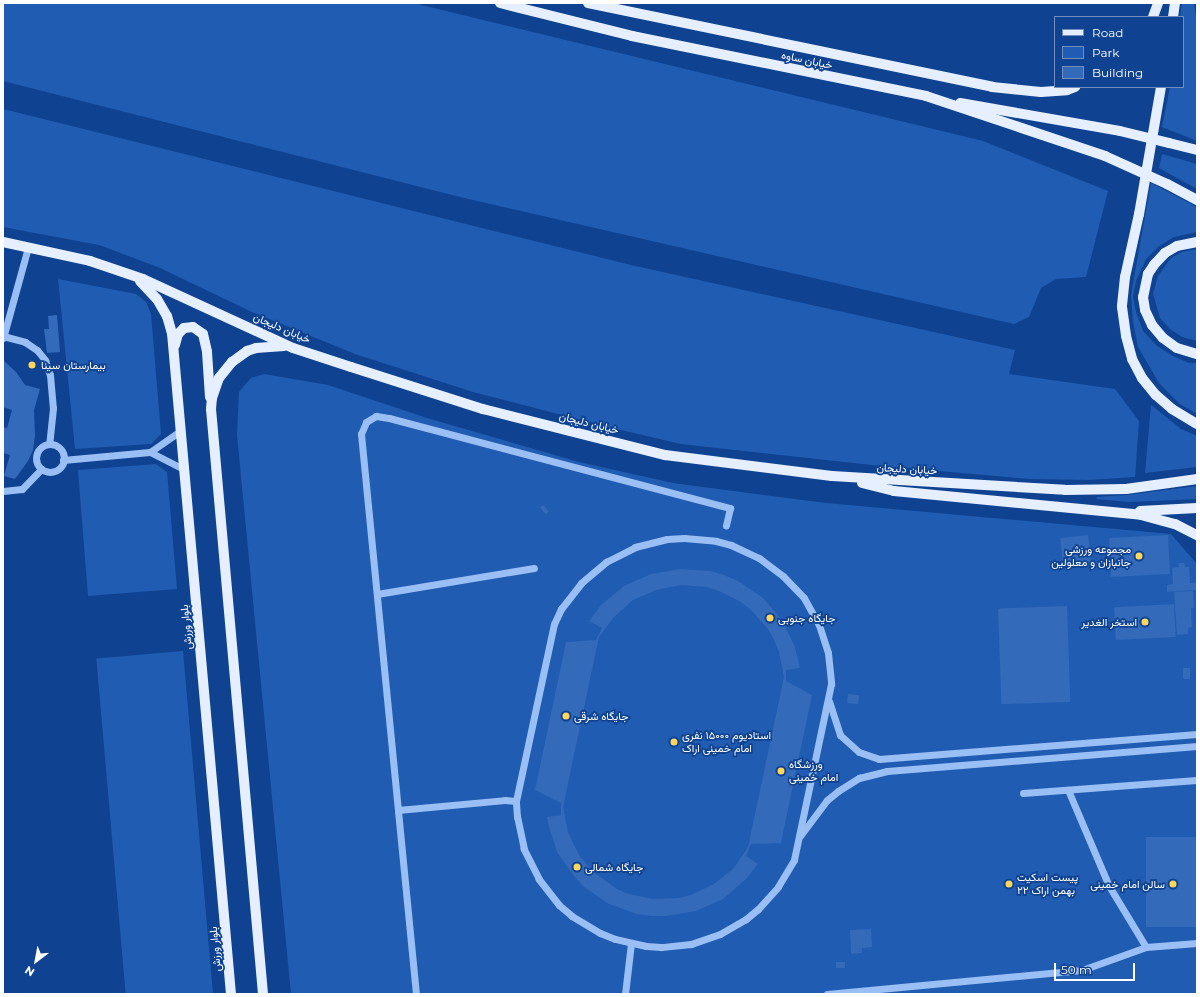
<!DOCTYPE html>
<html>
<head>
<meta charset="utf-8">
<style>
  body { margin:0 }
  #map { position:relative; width:1200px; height:997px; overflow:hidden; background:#0f4392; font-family:Montserrat,Vazirmatn,sans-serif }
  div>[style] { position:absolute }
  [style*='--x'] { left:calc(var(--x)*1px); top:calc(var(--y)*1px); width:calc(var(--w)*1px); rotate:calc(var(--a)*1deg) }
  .green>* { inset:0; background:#205cb1; transform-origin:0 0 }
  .building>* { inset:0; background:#336ab9; transform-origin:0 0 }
  .minor>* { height:7px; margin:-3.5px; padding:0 3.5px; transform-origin:3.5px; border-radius:3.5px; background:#9abff4 }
  .minor>.ring { margin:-3.5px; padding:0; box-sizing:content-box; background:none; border:7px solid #9abff4; border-radius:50% }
  .major>* { height:10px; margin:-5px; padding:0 5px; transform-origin:5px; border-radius:5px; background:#e6efff }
  .major-bridge>* { height:10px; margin:-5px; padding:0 5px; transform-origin:5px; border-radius:5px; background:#e6efff }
  .dots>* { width:11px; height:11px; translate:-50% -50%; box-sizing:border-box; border:2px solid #0f4392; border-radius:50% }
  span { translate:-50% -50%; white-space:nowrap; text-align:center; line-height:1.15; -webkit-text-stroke:3.5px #0f4392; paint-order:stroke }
  .street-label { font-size:11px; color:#fff }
  .poi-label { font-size:11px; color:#fff }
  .left { translate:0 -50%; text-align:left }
  .right { translate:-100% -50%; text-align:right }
  .frame { position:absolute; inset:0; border:4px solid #fff; pointer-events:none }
  .legend { position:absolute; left:1054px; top:16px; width:130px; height:72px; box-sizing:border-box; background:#0f4392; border:1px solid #6f8ebe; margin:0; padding:5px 7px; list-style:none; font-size:12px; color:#fff }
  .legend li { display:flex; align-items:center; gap:8px; height:20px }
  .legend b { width:20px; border:1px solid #6f8ebe }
  .north { position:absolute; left:16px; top:941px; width:40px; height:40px; -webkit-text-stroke:3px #0f4392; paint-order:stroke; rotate:212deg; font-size:11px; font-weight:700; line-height:16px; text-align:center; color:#fff }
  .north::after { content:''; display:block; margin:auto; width:14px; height:18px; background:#fff; clip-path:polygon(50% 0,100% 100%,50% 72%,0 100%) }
  .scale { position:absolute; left:1054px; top:963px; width:81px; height:18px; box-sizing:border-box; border:2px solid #fff; border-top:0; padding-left:5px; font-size:12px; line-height:14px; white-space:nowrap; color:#fff; -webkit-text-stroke:3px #0f4392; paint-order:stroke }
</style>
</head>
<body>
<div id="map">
  <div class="green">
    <div style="clip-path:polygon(3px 3px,413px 3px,983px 141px,1108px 191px,1086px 277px,1056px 279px,1041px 288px,1029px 317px,1014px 324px,464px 198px,3px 81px)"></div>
    <div style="clip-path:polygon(1182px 3px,1194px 3px,1197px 24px,1197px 141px,1162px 127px,1170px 87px,1183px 87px,1183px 17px,1180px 17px)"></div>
    <div style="clip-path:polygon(3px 109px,631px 265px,1015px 350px,1009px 374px,1115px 389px,1139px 421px,1135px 477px,1089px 480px,1030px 479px,872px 465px,681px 444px,604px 426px,473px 392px,355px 354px,252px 312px,158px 267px,99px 245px,3px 227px)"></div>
    <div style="clip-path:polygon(1162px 154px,1197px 164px,1197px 189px,1159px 168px)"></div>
    <div style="clip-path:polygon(1151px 183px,1197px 207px,1197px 232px,1174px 237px,1159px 246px,1146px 259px,1136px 281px,1133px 297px,1136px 312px,1143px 331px,1157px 346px,1173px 356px,1189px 363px,1197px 363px,1197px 414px,1180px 404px,1159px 383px,1138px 347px,1133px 321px,1131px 295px)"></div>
    <div style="clip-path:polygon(1197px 249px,1197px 341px,1182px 337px,1170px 329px,1160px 318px,1153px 294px,1158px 276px,1171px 258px,1182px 252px)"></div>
    <div style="clip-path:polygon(58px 279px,136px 294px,146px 302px,151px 314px,161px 434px,151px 444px,75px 449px)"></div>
    <div style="clip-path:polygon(264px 374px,328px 385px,427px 418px,579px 462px,673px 483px,826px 503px,1171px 534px,1197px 564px,1197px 994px,291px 994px,237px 435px,239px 392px,251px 378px)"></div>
    <div style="clip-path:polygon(1151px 405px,1181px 429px,1197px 436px,1197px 467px,1145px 473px)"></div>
    <div style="clip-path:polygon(156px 464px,167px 472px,177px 589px,88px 596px,78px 470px)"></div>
    <div style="clip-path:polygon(1197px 486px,1197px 499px,1130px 502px,1096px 499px,1097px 497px,1126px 495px)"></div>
    <div style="left:183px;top:651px;width:344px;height:87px;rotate:85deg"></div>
  </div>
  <div class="building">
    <div style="clip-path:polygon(57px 315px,60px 352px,47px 353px,44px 329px,49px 329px,48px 316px)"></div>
    <div style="clip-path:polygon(3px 360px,16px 372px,25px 385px,40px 389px,34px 410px,35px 436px,33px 450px,28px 461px,15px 479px,4px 476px,10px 455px,3px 453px,3px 427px,7px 428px,12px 410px,3px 407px)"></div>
    <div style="left:543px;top:505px;width:9px;height:4px;rotate:49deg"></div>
    <div style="left:1088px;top:535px;width:27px;height:28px;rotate:84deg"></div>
    <div style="left:1168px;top:535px;width:39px;height:59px;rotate:87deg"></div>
    <div style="clip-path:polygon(1178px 563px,1184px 563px,1185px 567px,1189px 567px,1190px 583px,1197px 583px,1197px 590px,1167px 592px,1167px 585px,1173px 584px,1172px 568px,1179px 567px)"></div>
    <div style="clip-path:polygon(evenodd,680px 569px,710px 571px,724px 575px,738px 581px,763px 598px,782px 620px,795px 647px,800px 668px,786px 670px,786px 681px,812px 695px,781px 843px,751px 844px,746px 856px,758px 864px,746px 879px,723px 899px,696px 911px,667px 916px,652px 916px,637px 914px,609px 904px,584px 887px,574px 876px,557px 852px,548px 823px,547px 817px,561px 815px,561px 803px,535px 790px,566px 642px,596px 640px,602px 628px,589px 621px,601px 605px,624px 586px,651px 574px,680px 569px,681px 585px,706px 587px,719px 591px,741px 602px,751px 610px,768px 629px,774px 640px,779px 652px,784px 677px,748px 847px,734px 868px,714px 884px,691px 895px,679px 898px,653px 899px,629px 894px,617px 889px,596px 874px,587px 865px,579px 855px,568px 832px,563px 807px,599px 637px,614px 617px,633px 600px,656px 590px,681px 585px)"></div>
    <div style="clip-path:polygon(1193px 591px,1194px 608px,1191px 608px,1192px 627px,1188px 628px,1188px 634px,1177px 635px,1174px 592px)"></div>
    <div style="left:1174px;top:604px;width:33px;height:60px;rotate:87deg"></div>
    <div style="left:1067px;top:606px;width:96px;height:69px;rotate:88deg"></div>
    <div style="left:1183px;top:668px;width:7px;height:11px"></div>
    <div style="left:848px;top:694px;width:11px;height:9px;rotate:5deg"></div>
    <div style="left:1197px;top:837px;width:90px;height:51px;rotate:90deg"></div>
    <div style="clip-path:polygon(871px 929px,872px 947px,862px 948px,862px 953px,851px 954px,850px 930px)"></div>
    <div style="left:845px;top:962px;width:6px;height:9px;rotate:90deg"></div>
  </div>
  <div class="minor">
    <div style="--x:3;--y:336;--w:23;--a:15"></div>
    <div style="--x:25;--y:342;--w:14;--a:34"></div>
    <div style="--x:37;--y:350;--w:13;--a:51"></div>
    <div style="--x:45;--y:360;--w:16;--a:72"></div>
    <div style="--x:50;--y:375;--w:33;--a:85"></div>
    <div style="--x:53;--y:408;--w:36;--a:96"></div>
    <div style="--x:3;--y:338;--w:94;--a:-74.6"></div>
    <div class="ring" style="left:36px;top:444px;width:21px;height:21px"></div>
    <div style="--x:150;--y:452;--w:38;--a:27"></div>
    <div style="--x:63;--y:460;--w:87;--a:-5.3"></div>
    <div style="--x:150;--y:452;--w:37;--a:-35"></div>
    <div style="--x:3;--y:491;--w:19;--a:-6"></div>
    <div style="--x:22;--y:489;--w:28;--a:-46"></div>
    <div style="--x:684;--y:538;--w:32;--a:5"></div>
    <div style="--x:716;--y:541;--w:16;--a:15"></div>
    <div style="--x:731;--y:545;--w:31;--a:25"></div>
    <div style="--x:759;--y:558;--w:30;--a:37"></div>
    <div style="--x:783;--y:576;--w:30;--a:46"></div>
    <div style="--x:804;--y:598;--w:31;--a:61"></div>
    <div style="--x:819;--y:625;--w:29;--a:72"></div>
    <div style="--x:828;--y:653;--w:31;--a:84"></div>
    <div style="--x:831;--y:684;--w:180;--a:101.9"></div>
    <div style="--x:794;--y:860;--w:31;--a:121"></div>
    <div style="--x:778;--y:887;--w:30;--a:132"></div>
    <div style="--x:758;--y:909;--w:16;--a:140"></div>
    <div style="--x:746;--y:919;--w:30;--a:150"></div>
    <div style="--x:720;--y:934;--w:31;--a:161"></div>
    <div style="--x:691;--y:944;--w:30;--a:174"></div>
    <div style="--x:661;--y:947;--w:15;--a:-176"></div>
    <div style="--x:646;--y:946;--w:32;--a:-167"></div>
    <div style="--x:615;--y:939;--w:16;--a:-158"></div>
    <div style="--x:600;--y:933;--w:33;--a:-149"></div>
    <div style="--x:572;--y:916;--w:17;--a:-140"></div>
    <div style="--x:559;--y:905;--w:33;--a:-128"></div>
    <div style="--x:539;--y:879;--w:34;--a:-117"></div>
    <div style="--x:524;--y:849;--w:33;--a:-102"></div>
    <div style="--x:517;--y:817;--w:16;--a:-94"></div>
    <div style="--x:516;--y:801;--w:181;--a:-77.9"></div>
    <div style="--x:554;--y:624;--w:17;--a:-65"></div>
    <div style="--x:561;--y:609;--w:33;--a:-52"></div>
    <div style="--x:581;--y:583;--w:33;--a:-40"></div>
    <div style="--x:606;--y:562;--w:33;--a:-27"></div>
    <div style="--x:635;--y:547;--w:33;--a:-14"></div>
    <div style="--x:667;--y:539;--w:17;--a:-3"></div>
    <div style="--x:377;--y:594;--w:159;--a:-9.4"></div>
    <div style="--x:829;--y:701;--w:36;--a:72"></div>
    <div style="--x:840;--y:735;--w:25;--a:42"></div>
    <div style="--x:859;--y:752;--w:21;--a:19"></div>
    <div style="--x:879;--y:759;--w:319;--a:-4.5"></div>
    <div style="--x:1068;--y:790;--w:104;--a:66.9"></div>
    <div style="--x:1109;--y:886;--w:71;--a:58.8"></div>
    <div style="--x:1023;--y:793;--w:174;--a:-4.3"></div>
    <div style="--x:398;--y:810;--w:107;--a:-5.3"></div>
    <div style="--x:505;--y:800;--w:11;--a:5"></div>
    <div style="--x:800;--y:836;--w:45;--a:-53.1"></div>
    <div style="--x:827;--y:800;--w:14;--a:-39"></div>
    <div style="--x:838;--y:791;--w:25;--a:-32"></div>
    <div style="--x:859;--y:778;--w:29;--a:-14"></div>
    <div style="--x:887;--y:771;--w:311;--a:-4.6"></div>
    <div style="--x:416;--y:994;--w:563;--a:-95.61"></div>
    <div style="--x:361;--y:434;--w:13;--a:-67"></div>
    <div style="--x:366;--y:422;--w:12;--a:-31"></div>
    <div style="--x:376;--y:416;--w:13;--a:9"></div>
    <div style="--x:389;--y:418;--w:353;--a:14.8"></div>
    <div style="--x:730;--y:508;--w:18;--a:103"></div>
    <div style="--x:625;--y:994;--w:51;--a:-83.3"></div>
    <div style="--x:827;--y:994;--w:256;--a:-5.4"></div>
    <div style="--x:1082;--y:970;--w:68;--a:-19.8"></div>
    <div style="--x:1146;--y:947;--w:51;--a:-4.5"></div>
  </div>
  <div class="major">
    <div style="--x:500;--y:3;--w:136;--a:14"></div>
    <div style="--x:632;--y:36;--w:300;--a:11.5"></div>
    <div style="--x:926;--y:96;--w:189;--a:18.5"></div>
    <div style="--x:588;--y:3;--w:413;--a:11.7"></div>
    <div style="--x:992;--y:87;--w:49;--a:5.8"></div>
    <div style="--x:1041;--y:92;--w:26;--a:-4"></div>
    <div style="--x:1067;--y:90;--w:9;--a:-21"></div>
    <div style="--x:1153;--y:17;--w:15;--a:-70"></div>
    <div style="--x:1173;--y:17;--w:14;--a:-82"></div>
    <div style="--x:1161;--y:87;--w:129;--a:99.8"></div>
    <div style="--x:1139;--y:214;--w:65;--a:102.5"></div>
    <div style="--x:1125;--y:277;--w:30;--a:96"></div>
    <div style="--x:1122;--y:307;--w:29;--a:82"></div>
    <div style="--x:1126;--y:336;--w:24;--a:75"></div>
    <div style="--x:1132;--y:359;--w:21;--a:62"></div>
    <div style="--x:1142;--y:378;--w:22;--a:51"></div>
    <div style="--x:1156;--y:395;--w:21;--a:41"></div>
    <div style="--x:1172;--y:409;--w:29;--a:31"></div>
    <div style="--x:960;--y:103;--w:162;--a:9.9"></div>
    <div style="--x:1169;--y:143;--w:29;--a:14"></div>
    <div style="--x:1167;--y:184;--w:34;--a:28"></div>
    <div style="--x:3;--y:242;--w:89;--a:12.3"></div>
    <div style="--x:90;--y:261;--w:56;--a:18.8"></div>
    <div style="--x:143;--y:279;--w:165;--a:24.7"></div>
    <div style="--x:293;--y:348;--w:61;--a:18.1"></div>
    <div style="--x:351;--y:367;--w:139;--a:17.7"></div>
    <div style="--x:483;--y:409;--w:188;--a:14.2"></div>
    <div style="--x:665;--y:455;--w:168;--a:7.2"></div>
    <div style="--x:832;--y:476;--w:233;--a:3.4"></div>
    <div style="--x:1065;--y:490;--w:61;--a:-0.9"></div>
    <div style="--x:1126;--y:489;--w:72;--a:-8"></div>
    <div style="--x:1197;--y:242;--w:20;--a:169"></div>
    <div style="--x:1177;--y:246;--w:14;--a:150"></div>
    <div style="--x:1165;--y:253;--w:16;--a:133"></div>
    <div style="--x:1154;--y:265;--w:11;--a:124"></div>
    <div style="--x:1148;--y:274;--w:24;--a:102"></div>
    <div style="--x:1143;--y:297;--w:13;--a:81"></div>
    <div style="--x:1145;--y:310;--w:17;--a:65"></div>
    <div style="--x:1152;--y:325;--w:17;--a:50"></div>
    <div style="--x:1163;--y:338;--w:17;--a:36"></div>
    <div style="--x:1177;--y:348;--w:21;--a:17"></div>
    <div style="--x:140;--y:281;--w:25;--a:47"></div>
    <div style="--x:157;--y:299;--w:20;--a:60"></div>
    <div style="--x:167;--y:316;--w:18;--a:74"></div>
    <div style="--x:172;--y:333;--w:664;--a:84.9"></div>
    <div style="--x:175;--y:345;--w:11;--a:-75"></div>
    <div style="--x:178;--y:334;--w:8;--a:-45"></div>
    <div style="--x:184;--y:328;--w:9;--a:-6"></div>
    <div style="--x:193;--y:327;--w:12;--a:35"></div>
    <div style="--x:203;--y:334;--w:18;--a:77"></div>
    <div style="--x:207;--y:352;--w:45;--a:86.2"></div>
    <div style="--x:862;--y:483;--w:33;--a:14"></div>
    <div style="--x:894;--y:491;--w:248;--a:5.5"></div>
    <div style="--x:1141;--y:515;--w:35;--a:15"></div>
    <div style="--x:1175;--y:524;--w:25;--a:27"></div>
    <div style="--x:1140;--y:511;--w:57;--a:-3"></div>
    <div style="--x:263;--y:994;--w:587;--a:-95.08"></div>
    <div style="--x:211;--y:409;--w:11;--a:-85"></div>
    <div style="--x:212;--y:398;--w:21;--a:-71"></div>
    <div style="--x:219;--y:378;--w:21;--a:-51"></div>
    <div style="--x:232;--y:362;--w:19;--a:-36"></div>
    <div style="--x:247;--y:351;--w:9;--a:-18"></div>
    <div style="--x:256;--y:348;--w:28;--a:-4"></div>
  </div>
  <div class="major-bridge">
    <div style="--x:1120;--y:131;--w:50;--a:13.8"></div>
    <div style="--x:1105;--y:156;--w:68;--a:24.3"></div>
  </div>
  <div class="dots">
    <div style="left:32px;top:365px;background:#ffd65c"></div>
    <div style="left:1139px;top:556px;background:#ffd65c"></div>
    <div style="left:770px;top:618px;background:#ffd65c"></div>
    <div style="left:1145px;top:622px;background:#ffd65c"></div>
    <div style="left:566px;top:716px;background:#ffd65c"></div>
    <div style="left:674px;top:742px;background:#ffd65c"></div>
    <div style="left:781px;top:771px;background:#ffd65c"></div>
    <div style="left:577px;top:867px;background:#ffd65c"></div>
    <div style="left:1009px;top:884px;background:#ffd65c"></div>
    <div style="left:1173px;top:884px;background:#ffd65c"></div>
  </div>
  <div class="street-label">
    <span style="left:807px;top:60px;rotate:12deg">خیابان ساوه</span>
    <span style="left:282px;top:328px;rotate:23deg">خیابان دلیجان</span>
    <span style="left:589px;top:423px;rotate:14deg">خیابان دلیجان</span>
    <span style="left:907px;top:469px;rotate:3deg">خیابان دلیجان</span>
    <span style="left:186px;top:627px;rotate:-95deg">بلوار ورزش</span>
    <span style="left:215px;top:949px;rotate:-95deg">بلوار ورزش</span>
  </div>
  <div class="poi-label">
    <span class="left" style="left:41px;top:365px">بیمارستان سینا</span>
    <span class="right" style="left:1131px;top:556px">مجموعه ورزشی<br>جانبازان و معلولین</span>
    <span class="left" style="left:778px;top:618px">جایگاه جنوبی</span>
    <span class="right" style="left:1137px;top:622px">استخر الغدیر</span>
    <span class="left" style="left:574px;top:716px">جایگاه شرقی</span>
    <span class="left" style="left:682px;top:742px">استادیوم ۱۵۰۰۰ نفری<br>امام خمینی اراک</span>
    <span class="left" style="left:789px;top:771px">ورزشگاه<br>امام خمینی</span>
    <span class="left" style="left:585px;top:867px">جایگاه شمالی</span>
    <span class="left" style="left:1017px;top:884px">پیست اسکیت<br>۲۲ بهمن اراک</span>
    <span class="right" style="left:1165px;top:884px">سالن امام خمینی</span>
  </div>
  <div class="frame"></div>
  <ul class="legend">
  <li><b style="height:5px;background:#e6efff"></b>Road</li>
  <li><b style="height:11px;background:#205cb1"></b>Park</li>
  <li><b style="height:11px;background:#336ab9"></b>Building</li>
  </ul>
  <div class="north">N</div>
  <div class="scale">50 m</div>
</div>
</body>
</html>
